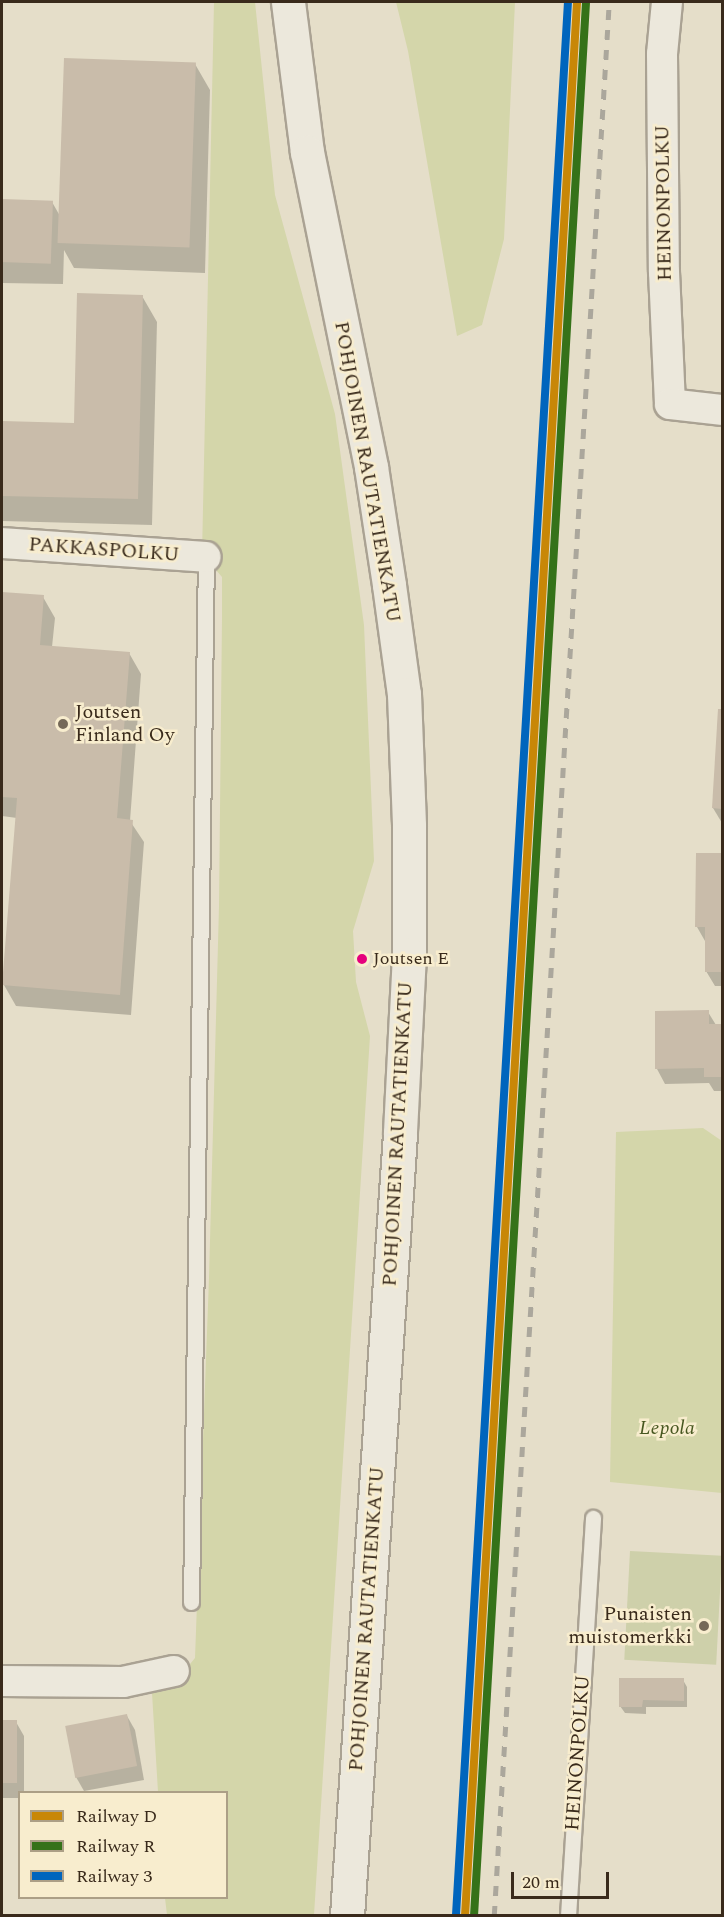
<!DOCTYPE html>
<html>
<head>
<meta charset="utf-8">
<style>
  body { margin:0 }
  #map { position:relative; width:724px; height:1917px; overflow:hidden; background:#e5dec9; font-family:Spectral,serif }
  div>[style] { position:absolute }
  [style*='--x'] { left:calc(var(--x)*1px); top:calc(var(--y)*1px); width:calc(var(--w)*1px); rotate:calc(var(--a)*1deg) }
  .green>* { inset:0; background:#d4d6aa }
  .cemetery>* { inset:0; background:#ced0aa; transform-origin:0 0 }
  .shadow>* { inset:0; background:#0003 }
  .building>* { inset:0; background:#c9bcaa; transform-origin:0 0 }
  .roads { filter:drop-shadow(2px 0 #aaa293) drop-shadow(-2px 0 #aaa293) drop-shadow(0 2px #aaa293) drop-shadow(0 -2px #aaa293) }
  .lane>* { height:15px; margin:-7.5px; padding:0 7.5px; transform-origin:7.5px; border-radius:7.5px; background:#ece8dc }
  .street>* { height:30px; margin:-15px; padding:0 15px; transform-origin:15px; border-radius:15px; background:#ece8dc }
  .secondary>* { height:33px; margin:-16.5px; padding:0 16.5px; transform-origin:16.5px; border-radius:16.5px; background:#ece8dc }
  .rail>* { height:4.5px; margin-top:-2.25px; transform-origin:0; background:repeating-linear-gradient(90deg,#aba79c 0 10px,transparent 0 20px) }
  .rail-1>* { height:8px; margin:-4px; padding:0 4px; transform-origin:4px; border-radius:4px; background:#c88707 }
  .rail-2>* { height:8px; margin:-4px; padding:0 4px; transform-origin:4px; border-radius:4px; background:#357219 }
  .rail-3>* { height:8px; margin:-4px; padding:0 4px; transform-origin:4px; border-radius:4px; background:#0065bd }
  .dots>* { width:16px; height:16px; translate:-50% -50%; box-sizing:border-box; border:3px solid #f8edce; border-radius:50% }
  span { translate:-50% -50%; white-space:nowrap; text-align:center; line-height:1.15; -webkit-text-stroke:5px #f8edce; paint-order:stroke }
  .bus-label { font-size:18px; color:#392a1b }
  .left { translate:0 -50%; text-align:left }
  .street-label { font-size:20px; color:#392a1b }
  .poi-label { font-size:20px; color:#392a1b }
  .right { translate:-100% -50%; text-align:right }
  .park-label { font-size:20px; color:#475720; font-style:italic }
  .frame { position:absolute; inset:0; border:3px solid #392a1b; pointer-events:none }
  .legend { position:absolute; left:18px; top:1791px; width:210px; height:108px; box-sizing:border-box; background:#f8edce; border:2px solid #ac9f86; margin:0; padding:8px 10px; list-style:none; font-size:18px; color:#392a1b }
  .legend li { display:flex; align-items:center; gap:12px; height:30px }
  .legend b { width:30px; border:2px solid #ac9f86 }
  .scale { position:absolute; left:511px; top:1872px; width:98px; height:27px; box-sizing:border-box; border:3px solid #392a1b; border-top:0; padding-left:8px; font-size:18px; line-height:21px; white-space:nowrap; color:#392a1b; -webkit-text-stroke:4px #f8edce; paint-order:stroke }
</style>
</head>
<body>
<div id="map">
  <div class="green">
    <div style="clip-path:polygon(214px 2px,255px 2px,275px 195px,335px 414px,364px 625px,374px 861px,353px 931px,356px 982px,370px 1036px,314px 1915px,167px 1915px,165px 1898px,226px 1898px,226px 1792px,158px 1792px,152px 1693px,171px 1687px,195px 1658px,209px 1278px,219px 906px,222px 617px,222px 577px,202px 554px)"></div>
    <div style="clip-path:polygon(396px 2px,515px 2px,504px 239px,482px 325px,457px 336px,408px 51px)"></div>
    <div style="clip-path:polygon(703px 1128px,722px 1141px,722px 1493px,610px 1482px,616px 1132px)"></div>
  </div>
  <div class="cemetery">
    <div style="left:630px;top:1551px;width:92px;height:109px;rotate:3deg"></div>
  </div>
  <div class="shadow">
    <div style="clip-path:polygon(195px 64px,210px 90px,205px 273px,74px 268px,64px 250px,63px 284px,2px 283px,2px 201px,52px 202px,60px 216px)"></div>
    <div style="clip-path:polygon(142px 296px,157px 322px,152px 525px,2px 521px,2px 423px,75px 425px)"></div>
    <div style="clip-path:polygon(2px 594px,43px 597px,55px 618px,52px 647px,129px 653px,141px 674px,130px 821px,144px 842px,131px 1015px,16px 1006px,4px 985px,17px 818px,2px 816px)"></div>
    <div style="clip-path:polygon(719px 710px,722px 711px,722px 823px,713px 808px)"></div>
    <div style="clip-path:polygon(697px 854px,722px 855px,722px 986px,715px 986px,706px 971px,705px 941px,697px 927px)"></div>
    <div style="clip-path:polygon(708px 1012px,716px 1025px,722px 1025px,722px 1091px,714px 1091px,709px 1083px,665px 1084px,657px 1069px)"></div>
    <div style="clip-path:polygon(683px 1680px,687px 1687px,687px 1707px,646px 1707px,646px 1714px,625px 1713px,620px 1706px)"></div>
    <div style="clip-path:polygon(127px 1716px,135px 1730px,144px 1780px,84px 1791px,76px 1777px)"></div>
    <div style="clip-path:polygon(2px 1722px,16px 1722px,24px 1736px,24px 1792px,20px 1792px,20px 1798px,2px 1798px)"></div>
  </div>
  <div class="building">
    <div style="left:64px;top:58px;width:132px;height:185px;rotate:2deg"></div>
    <div style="left:2px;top:199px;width:51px;height:63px;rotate:2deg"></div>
    <div style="clip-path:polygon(77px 293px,143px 295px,138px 499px,2px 496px,2px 421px,74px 423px)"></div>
    <div style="clip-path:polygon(2px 592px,44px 595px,40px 645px,130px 652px,117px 818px,133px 820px,120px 995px,2px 985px,17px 798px,2px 797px)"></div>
    <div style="clip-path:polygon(718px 709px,722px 709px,722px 809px,712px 808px)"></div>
    <div style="clip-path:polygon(696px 853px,722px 853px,722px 972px,705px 972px,705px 927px,695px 927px)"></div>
    <div style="clip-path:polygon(709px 1010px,709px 1024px,722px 1024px,722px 1077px,704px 1077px,704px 1068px,655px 1069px,655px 1011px)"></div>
    <div style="clip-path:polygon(619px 1678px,684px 1678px,684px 1701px,643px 1700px,642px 1707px,619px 1707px)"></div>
    <div style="left:127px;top:1714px;width:53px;height:63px;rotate:79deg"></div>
    <div style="left:2px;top:1720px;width:15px;height:63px"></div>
  </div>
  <div class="roads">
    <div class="lane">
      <div style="--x:191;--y:1602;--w:1045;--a:-89.18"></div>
      <div style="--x:568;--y:1916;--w:399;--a:-86.4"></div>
    </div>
    <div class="street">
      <div style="--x:667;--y:2;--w:52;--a:95.5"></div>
      <div style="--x:662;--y:54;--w:218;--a:89.5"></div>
      <div style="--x:664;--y:272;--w:132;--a:87.4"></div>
      <div style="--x:670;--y:404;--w:52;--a:6.6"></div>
      <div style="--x:2;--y:543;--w:204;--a:3.9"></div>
      <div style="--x:2;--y:1681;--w:121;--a:0.5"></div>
      <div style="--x:123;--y:1682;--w:52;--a:-12.2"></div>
    </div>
    <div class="secondary">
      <div style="--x:288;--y:2;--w:151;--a:82.8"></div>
      <div style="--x:307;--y:152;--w:321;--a:78.5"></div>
      <div style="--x:371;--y:467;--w:119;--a:81.3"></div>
      <div style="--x:389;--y:585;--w:110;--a:82.2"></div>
      <div style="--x:404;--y:694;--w:132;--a:87.8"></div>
      <div style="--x:409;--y:826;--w:128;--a:90"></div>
      <div style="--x:409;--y:954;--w:180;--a:92.9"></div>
      <div style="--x:400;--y:1134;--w:784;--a:93.88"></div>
    </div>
  </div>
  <div class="rail">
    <div style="--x:494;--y:1916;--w:1917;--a:-86.56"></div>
  </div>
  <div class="rail-1">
    <div style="--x:465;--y:1916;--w:1917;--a:-86.65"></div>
  </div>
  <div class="rail-2">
    <div style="--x:474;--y:1916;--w:1916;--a:-86.65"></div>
  </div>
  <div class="rail-3">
    <div style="--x:456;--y:1915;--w:1916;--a:-86.65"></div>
  </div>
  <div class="dots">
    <div style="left:63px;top:724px;background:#756958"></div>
    <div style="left:362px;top:959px;background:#e5007d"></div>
    <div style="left:704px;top:1626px;background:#756958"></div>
  </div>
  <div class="bus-label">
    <span class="left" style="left:373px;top:959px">Joutsen E</span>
  </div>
  <div class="street-label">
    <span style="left:664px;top:203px;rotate:-91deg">HEINONPOLKU</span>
    <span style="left:367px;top:472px;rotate:80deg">POHJOINEN RAUTATIENKATU</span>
    <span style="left:104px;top:550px;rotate:4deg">PAKKASPOLKU</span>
    <span style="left:398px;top:1134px;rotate:-87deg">POHJOINEN RAUTATIENKATU</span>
    <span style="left:367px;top:1619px;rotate:-86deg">POHJOINEN RAUTATIENKATU</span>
    <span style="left:578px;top:1753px;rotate:-86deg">HEINONPOLKU</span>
  </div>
  <div class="poi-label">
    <span class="left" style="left:75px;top:724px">Joutsen<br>Finland Oy</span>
    <span class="right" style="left:692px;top:1626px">Punaisten<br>muistomerkki</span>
  </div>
  <div class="park-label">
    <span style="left:667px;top:1428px">Lepola</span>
  </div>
  <div class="frame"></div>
  <ul class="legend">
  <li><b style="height:8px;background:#c88707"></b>Railway D</li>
  <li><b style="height:8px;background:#357219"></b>Railway R</li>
  <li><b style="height:8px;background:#0065bd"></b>Railway 3</li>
  </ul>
  <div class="scale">20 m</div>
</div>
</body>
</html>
